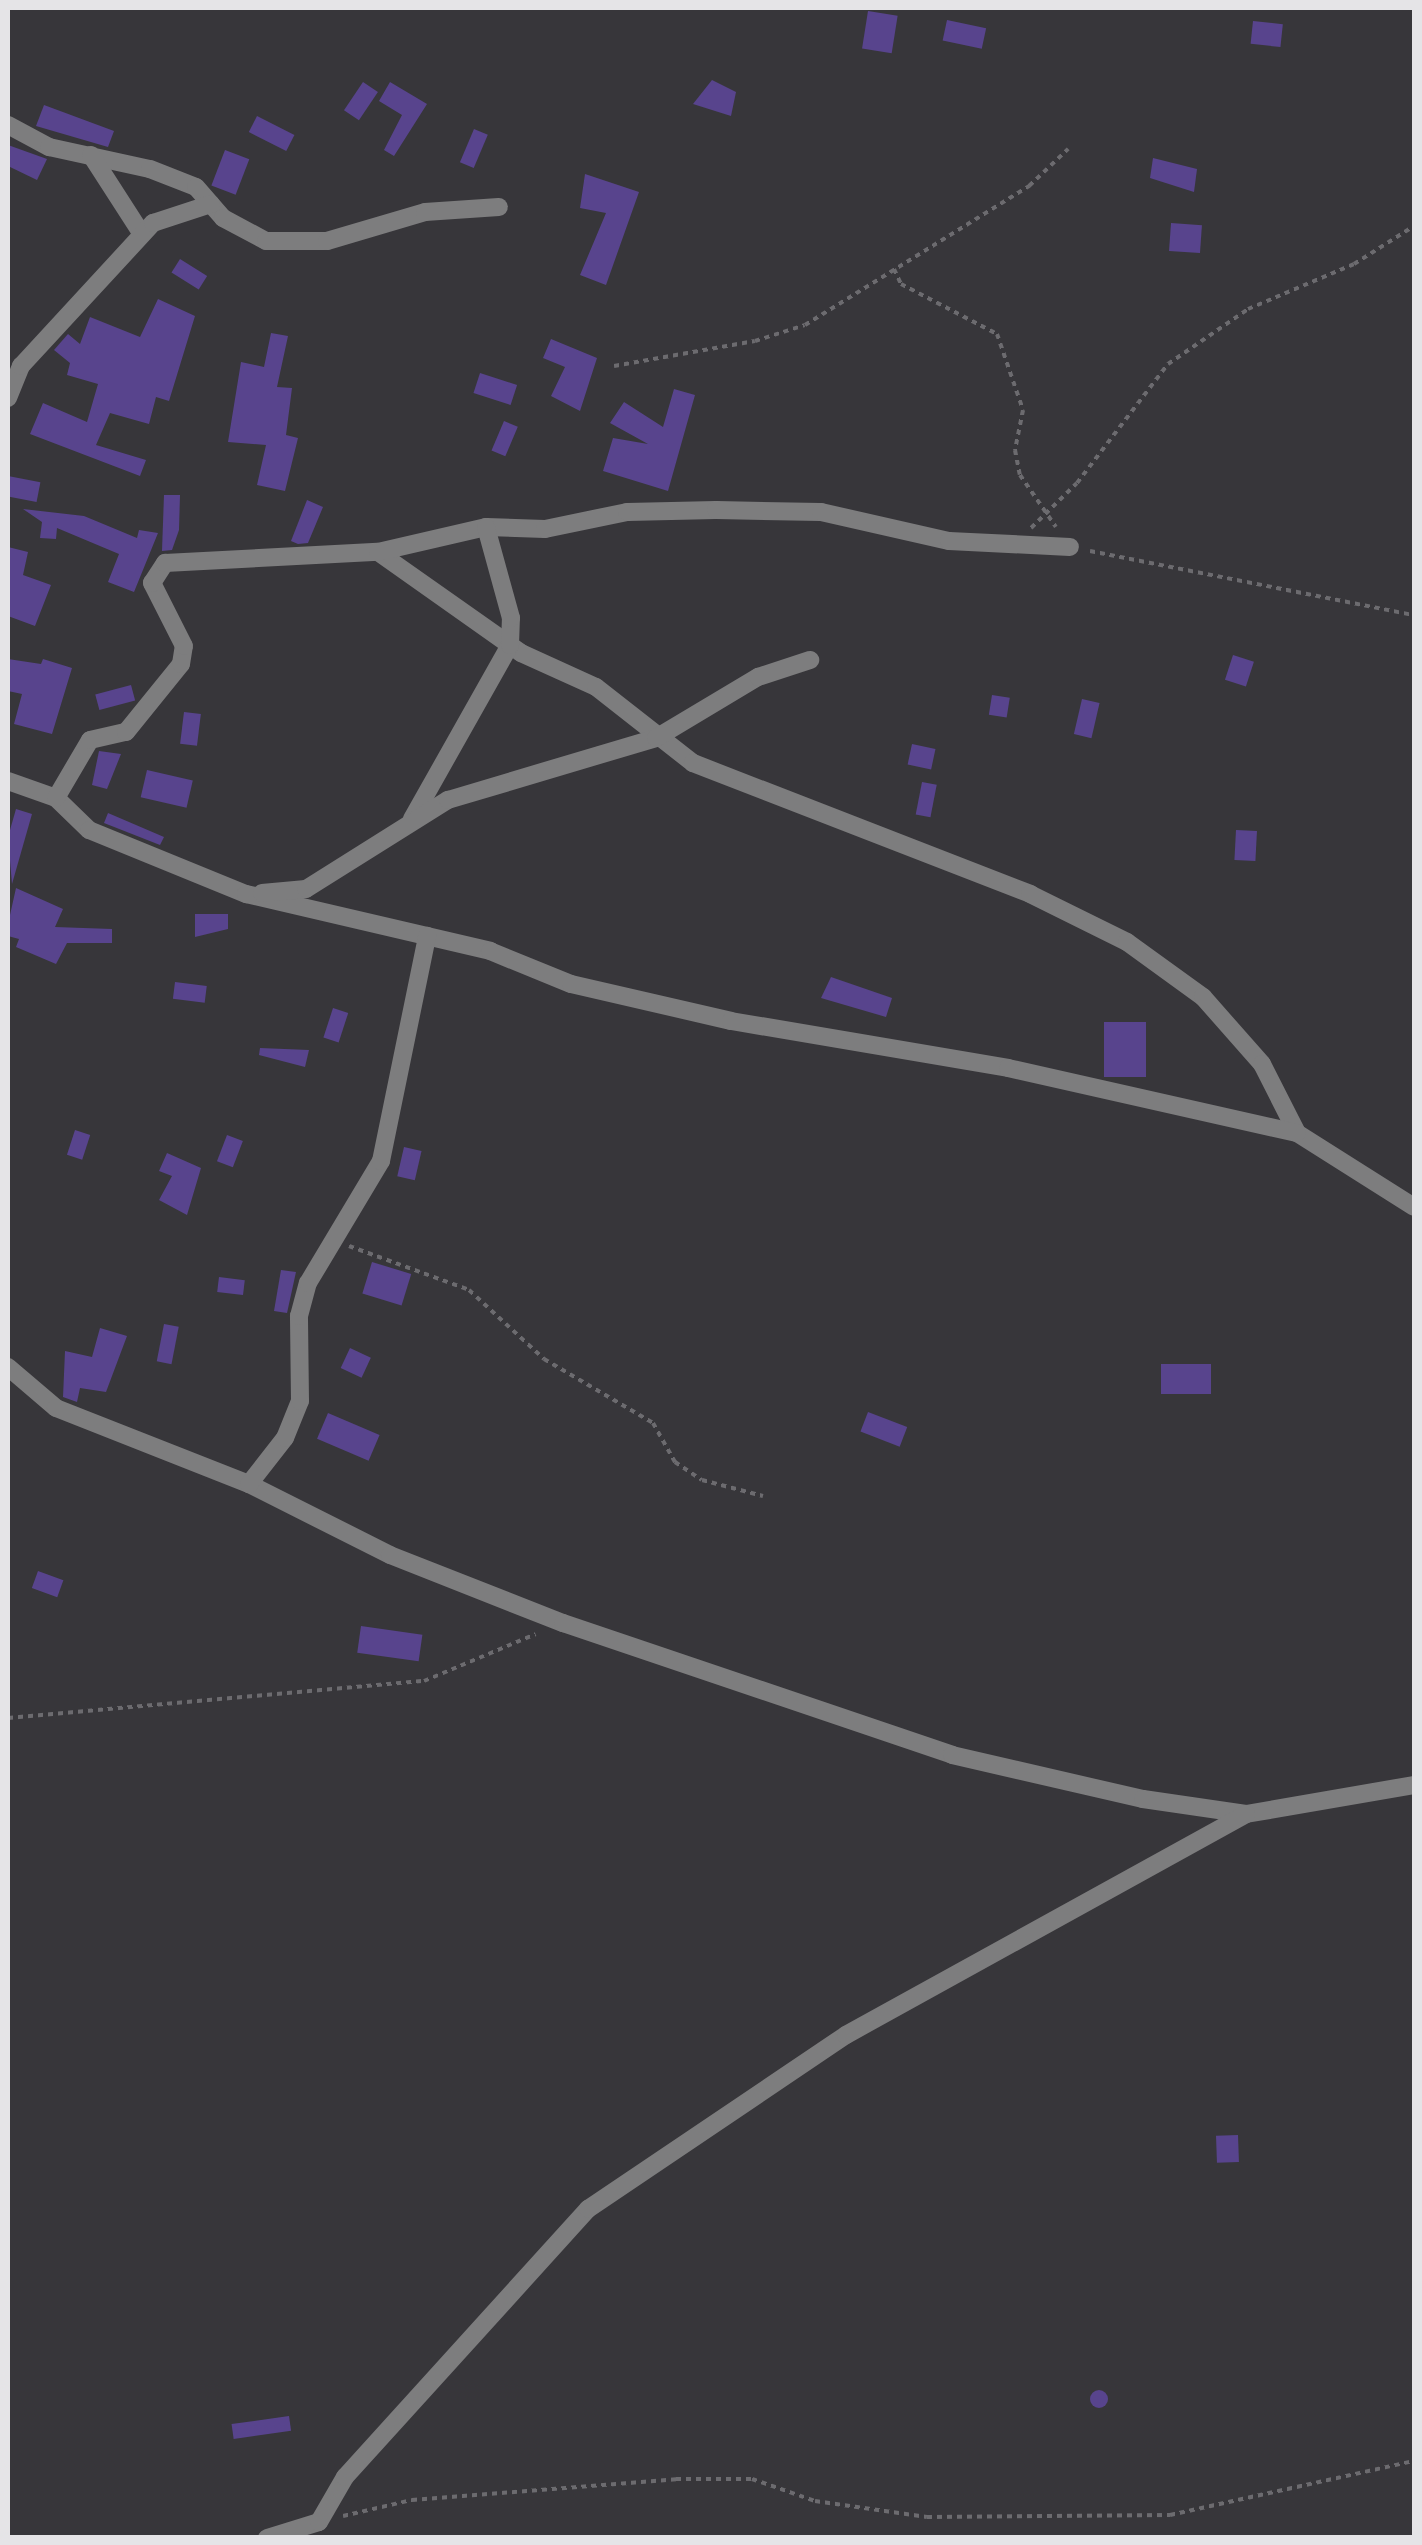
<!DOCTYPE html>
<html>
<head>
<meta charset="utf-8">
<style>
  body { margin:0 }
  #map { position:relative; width:1422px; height:2545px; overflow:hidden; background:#37363a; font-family:Montserrat,sans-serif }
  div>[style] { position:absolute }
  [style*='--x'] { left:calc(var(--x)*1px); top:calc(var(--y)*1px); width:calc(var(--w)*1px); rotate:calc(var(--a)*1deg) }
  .building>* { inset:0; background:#58448d; transform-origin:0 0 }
  .round { border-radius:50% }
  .path>* { height:4px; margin-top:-2px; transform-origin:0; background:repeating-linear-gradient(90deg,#6c6b6f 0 5px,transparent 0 10px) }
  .minor>* { height:18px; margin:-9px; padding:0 9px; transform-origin:9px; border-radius:9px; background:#7d7d7e }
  span { translate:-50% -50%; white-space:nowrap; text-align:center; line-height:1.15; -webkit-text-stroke:8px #37363a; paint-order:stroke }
  .frame { position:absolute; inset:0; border:10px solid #e5e4e7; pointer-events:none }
</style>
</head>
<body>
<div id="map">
  <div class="building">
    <div style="left:868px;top:11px;width:30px;height:38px;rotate:9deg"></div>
    <div style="left:947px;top:20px;width:40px;height:21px;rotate:12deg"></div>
    <div style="left:1253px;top:21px;width:30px;height:23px;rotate:6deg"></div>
    <div style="clip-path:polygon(712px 80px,736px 92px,731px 116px,693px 104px)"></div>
    <div style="left:363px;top:82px;width:18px;height:34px;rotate:34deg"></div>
    <div style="clip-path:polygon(390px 82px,427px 104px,394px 156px,384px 150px,402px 115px,379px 101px)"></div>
    <div style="clip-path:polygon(44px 105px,114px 131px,108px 147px,36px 126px)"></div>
    <div style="left:257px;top:116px;width:42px;height:18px;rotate:27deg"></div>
    <div style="left:474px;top:129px;width:15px;height:36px;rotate:23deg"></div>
    <div style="clip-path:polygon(8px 145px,47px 159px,37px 180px,8px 166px)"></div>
    <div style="left:225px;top:150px;width:26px;height:38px;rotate:21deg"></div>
    <div style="clip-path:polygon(1153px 158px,1197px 169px,1194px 192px,1150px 178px)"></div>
    <div style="clip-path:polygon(585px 174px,639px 192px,606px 285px,580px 275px,606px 213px,580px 208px)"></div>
    <div style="left:1171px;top:223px;width:31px;height:28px;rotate:4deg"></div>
    <div style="left:180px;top:259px;width:32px;height:16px;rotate:32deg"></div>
    <div style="clip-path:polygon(158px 299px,195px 316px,169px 401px,156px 397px,149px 424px,110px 413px,96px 445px,146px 460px,140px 476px,30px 434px,43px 403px,87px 422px,98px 384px,67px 375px,70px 363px,54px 350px,68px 334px,80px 344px,90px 317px,140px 337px)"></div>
    <div style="clip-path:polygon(271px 333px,288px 336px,277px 387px,292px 388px,286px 435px,298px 438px,285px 491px,257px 485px,266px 445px,228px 442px,241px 362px,264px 367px)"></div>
    <div style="clip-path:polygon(551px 339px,597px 358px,580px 411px,551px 396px,565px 367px,543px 358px)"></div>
    <div style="left:480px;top:373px;width:39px;height:21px;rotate:18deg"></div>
    <div style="clip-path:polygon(674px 389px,695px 395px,668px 491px,603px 471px,613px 438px,648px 444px,610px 423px,624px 402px,663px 427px)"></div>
    <div style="left:504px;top:421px;width:15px;height:32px;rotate:23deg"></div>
    <div style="left:8px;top:476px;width:33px;height:20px;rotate:11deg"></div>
    <div style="clip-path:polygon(164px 495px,180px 495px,179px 530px,172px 550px,162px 551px)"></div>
    <div style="clip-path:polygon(307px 500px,323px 507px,308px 543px,298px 544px,291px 541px)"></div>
    <div style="clip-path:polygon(23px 509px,84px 516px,137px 538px,139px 530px,158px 533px,134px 592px,108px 582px,119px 554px,57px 528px,56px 539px,40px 538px,42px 522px)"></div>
    <div style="clip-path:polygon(8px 547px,28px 552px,23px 575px,51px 585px,35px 626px,8px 616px)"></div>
    <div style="left:1233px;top:655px;width:22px;height:26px;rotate:18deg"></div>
    <div style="clip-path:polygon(8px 659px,41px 664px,43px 659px,72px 668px,52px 734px,14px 724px,22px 694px,8px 691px)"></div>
    <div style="left:131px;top:685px;width:16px;height:37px;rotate:75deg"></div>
    <div style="left:992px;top:695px;width:18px;height:20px;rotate:9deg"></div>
    <div style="left:1082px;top:699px;width:18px;height:36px;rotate:13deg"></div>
    <div style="left:184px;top:712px;width:17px;height:32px;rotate:7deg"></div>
    <div style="left:912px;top:744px;width:24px;height:21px;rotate:12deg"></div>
    <div style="clip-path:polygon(99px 751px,121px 754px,107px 789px,92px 785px)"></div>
    <div style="left:147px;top:770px;width:47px;height:28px;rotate:13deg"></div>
    <div style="left:922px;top:782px;width:15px;height:33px;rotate:11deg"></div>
    <div style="clip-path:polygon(16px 809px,32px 814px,12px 884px,8px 837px)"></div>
    <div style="clip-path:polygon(108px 813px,164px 837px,160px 845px,104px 823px)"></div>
    <div style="left:1236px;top:830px;width:21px;height:30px;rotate:3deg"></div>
    <div style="clip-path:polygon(16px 888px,63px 909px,55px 927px,112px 929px,112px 943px,67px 943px,56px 964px,16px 947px,19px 939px,8px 936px,8px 924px)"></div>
    <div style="clip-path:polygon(195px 914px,228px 914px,228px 929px,195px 937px)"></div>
    <div style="clip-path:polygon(831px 977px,892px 998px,886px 1017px,821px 998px)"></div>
    <div style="left:175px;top:982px;width:32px;height:17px;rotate:7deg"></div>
    <div style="left:333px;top:1008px;width:16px;height:31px;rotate:18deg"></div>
    <div style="left:1104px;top:1022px;width:42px;height:55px"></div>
    <div style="clip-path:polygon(260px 1048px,309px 1050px,305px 1067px,259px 1055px)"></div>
    <div style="left:75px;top:1130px;width:16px;height:26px;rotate:18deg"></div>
    <div style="left:227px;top:1135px;width:17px;height:28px;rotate:21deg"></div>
    <div style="left:404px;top:1147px;width:18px;height:30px;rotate:13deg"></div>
    <div style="clip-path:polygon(167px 1153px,201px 1168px,187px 1215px,159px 1200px,172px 1176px,159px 1171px)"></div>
    <div style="left:372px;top:1262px;width:41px;height:33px;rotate:17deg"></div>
    <div style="clip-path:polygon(281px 1270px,296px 1272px,287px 1313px,274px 1311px)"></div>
    <div style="left:219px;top:1277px;width:26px;height:15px;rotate:7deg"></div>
    <div style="left:164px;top:1324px;width:15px;height:38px;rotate:11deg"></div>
    <div style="clip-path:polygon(100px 1328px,127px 1336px,106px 1392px,80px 1388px,77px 1402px,63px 1397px,65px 1351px,92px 1357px)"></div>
    <div style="left:350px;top:1348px;width:23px;height:22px;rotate:25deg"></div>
    <div style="left:1161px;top:1364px;width:50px;height:30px"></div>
    <div style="left:868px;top:1412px;width:42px;height:21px;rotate:21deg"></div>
    <div style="left:328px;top:1413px;width:56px;height:28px;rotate:23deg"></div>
    <div style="left:38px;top:1571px;width:27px;height:18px;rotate:20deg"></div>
    <div style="left:361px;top:1626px;width:62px;height:27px;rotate:8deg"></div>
    <div style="left:1238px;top:2135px;width:27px;height:22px;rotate:88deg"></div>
    <div class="round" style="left:1090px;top:2390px;width:18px;height:18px"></div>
    <div style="left:289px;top:2416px;width:15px;height:58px;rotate:82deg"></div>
  </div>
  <div class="path">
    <div style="--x:894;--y:269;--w:17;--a:65"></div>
    <div style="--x:901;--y:284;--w:108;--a:27.5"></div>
    <div style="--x:997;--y:334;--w:80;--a:71.1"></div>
    <div style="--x:1023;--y:410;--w:41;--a:101.3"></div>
    <div style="--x:1015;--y:450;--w:25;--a:79"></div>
    <div style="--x:1020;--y:475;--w:63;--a:55.3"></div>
    <div style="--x:614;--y:366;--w:143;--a:-10.1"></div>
    <div style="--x:755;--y:341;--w:52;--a:-17.7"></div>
    <div style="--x:805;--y:325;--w:264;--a:-31.8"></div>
    <div style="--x:1029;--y:186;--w:54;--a:-43.5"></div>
    <div style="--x:1031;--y:528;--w:64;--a:-44.4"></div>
    <div style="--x:1077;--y:483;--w:150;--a:-52.6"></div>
    <div style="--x:1168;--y:364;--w:97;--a:-34.5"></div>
    <div style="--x:1248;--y:309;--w:115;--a:-23"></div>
    <div style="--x:1354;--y:264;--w:71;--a:-32.3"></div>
    <div style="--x:1090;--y:551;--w:330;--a:11.2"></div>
    <div style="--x:349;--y:1246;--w:128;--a:20.1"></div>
    <div style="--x:469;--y:1290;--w:102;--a:42.6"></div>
    <div style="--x:544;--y:1359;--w:126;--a:30.4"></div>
    <div style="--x:653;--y:1423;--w:45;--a:60.6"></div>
    <div style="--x:675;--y:1462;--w:32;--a:34"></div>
    <div style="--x:702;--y:1480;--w:63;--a:14.7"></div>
    <div style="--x:8;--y:1718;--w:418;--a:-5.1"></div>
    <div style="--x:424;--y:1681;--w:121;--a:-22.8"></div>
    <div style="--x:343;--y:2516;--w:71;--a:-13.1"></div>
    <div style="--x:412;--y:2500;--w:265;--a:-4.5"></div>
    <div style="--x:676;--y:2479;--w:76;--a:0"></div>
    <div style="--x:752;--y:2479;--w:67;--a:19.2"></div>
    <div style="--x:815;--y:2501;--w:113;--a:8.1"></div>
    <div style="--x:927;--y:2517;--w:243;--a:-0.5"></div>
    <div style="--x:1170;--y:2515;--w:250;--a:-12.5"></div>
  </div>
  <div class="minor">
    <div style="--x:8;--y:125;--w:47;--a:28.2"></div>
    <div style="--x:49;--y:147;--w:103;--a:12.3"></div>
    <div style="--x:150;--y:169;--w:49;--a:21.4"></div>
    <div style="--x:196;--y:187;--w:41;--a:48.9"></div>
    <div style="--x:223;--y:218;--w:49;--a:28.1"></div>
    <div style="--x:266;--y:241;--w:61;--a:0"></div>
    <div style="--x:327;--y:241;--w:102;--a:-16.5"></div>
    <div style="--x:425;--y:212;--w:74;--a:-3.9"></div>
    <div style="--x:91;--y:155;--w:94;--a:57.2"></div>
    <div style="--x:8;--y:398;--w:35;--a:-68"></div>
    <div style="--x:21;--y:366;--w:195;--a:-47.3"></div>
    <div style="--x:153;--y:223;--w:61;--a:-18.1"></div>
    <div style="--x:378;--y:552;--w:175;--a:35.2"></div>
    <div style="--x:521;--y:653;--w:82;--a:24.4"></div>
    <div style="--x:596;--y:687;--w:123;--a:38.1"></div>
    <div style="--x:693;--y:763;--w:362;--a:21.2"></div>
    <div style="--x:1030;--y:894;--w:108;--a:26.3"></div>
    <div style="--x:1127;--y:942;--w:94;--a:35.9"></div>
    <div style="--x:1203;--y:997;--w:89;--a:48.6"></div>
    <div style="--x:1262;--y:1064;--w:77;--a:63.1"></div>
    <div style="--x:1297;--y:1133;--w:138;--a:32.3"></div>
    <div style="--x:8;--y:781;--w:51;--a:19.5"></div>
    <div style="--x:56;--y:798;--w:46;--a:44.1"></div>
    <div style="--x:89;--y:830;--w:170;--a:22.2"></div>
    <div style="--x:246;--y:894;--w:251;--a:13.1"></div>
    <div style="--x:490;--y:951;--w:87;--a:22.2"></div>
    <div style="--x:571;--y:984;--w:164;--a:13"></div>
    <div style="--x:731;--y:1021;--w:281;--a:9.6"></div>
    <div style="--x:1008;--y:1068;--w:296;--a:12.7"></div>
    <div style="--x:56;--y:798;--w:67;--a:-59.6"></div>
    <div style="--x:90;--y:740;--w:37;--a:-13"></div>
    <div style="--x:126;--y:732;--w:87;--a:-51"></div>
    <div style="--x:181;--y:664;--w:18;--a:-81"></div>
    <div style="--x:184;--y:646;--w:71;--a:-116.9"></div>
    <div style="--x:152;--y:583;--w:24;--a:-57"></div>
    <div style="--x:165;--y:563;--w:213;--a:-3"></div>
    <div style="--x:378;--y:552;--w:111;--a:-13"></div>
    <div style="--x:486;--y:527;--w:59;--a:1.9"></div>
    <div style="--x:545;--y:529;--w:84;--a:-11.7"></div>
    <div style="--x:627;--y:512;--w:89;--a:-1.3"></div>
    <div style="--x:716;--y:510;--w:105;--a:1.1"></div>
    <div style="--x:821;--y:512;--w:131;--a:12.8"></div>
    <div style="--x:949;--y:541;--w:121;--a:2.8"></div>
    <div style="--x:412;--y:819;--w:200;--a:-60.6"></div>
    <div style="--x:510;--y:645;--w:27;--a:-88"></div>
    <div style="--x:511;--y:618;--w:94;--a:-105.4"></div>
    <div style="--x:262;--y:893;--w:44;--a:-5.2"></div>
    <div style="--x:306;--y:889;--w:168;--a:-32.1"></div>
    <div style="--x:448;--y:800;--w:217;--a:-16.6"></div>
    <div style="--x:656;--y:738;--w:119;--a:-30.9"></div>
    <div style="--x:758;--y:677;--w:55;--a:-18.1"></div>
    <div style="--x:8;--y:1367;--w:63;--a:40.5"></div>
    <div style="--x:56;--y:1408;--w:207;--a:21.5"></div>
    <div style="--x:249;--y:1484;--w:158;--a:26.7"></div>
    <div style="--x:390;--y:1555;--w:186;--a:21.5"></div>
    <div style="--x:563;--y:1623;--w:411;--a:18.7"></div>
    <div style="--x:952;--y:1755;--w:196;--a:13"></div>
    <div style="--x:1143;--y:1799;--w:104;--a:8.3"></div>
    <div style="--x:1246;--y:1814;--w:170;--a:-9.8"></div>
    <div style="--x:249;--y:1484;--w:58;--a:-52"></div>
    <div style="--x:285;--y:1438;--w:40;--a:-68"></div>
    <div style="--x:300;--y:1401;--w:85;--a:-90.7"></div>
    <div style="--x:299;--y:1316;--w:34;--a:-75"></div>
    <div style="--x:308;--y:1283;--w:142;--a:-59.1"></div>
    <div style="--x:381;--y:1161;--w:230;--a:-78.4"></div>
    <div style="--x:267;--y:2538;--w:54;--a:-17.1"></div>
    <div style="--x:319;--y:2522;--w:52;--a:-60"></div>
    <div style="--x:345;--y:2477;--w:362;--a:-47.8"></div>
    <div style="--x:588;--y:2209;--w:311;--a:-34"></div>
    <div style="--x:846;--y:2035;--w:457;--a:-28.9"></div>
  </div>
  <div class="frame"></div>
</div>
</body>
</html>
